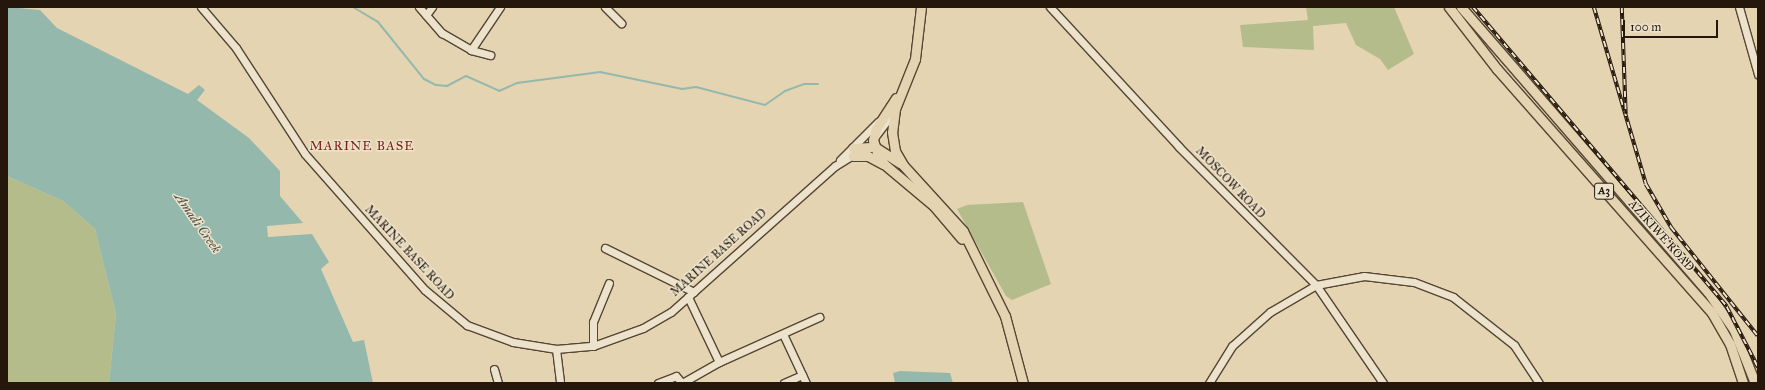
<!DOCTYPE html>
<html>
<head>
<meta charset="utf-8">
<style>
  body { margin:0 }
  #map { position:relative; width:1765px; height:390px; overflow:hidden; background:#e4d4b1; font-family:"IM FELL Great Primer",serif }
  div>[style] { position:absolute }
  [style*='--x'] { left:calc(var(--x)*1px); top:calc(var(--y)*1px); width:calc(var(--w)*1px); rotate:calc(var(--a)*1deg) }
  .green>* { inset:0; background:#b5bc8b }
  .water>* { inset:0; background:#95b8ad }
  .stream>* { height:2px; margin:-1px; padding:0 1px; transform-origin:1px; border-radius:1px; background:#95b8ad }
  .roads { filter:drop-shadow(1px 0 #554634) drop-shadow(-1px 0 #554634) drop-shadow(0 1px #554634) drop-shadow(0 -1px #554634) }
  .minor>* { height:7px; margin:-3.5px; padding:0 3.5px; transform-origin:3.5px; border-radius:3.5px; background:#ede3cc }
  .major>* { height:9px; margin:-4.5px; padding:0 4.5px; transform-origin:4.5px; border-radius:4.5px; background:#e4d4b1 }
  .rail>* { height:3.5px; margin-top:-1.75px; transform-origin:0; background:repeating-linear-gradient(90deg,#ede3cc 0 6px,#25170b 0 12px); box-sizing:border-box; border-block:1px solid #25170b }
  span { translate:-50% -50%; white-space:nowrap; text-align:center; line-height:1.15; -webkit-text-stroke:3px #ede3cc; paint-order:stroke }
  .shield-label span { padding:1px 3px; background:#ede3cc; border:1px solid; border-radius:3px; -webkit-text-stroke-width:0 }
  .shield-label { font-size:11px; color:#25170b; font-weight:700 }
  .street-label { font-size:12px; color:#25170b }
  .neighbourhood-label { font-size:13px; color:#7a1f14; letter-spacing:1px }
  .water-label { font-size:13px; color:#4c4f44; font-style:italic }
  .frame { position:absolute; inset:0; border:8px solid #25170b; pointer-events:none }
  .scale { position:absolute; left:1623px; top:20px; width:95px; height:18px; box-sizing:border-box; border:2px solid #25170b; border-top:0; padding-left:5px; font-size:12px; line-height:14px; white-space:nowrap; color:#25170b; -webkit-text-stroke:3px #ede3cc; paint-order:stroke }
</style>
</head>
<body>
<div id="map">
  <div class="green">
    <div style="clip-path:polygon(1306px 7px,1394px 7px,1414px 54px,1388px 70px,1380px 59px,1356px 45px,1346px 23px,1313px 26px,1314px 50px,1243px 47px,1240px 25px,1308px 20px)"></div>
    <div style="clip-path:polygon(7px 176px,63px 201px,95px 229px,116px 314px,109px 383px,7px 383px)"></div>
    <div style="clip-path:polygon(1023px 202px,1051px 284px,1012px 300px,1006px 296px,957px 209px,967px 205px)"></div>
  </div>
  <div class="water">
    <div style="clip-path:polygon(7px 7px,40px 10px,57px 28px,188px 94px,199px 85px,205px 90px,197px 100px,249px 138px,280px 171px,280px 196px,303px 223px,267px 226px,268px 237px,312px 234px,329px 262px,321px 269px,353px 342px,364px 340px,373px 383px,109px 383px,116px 314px,95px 229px,63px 201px,7px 176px)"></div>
    <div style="clip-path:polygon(900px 371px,950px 373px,953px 383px,895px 383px,893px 373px)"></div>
  </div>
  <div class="stream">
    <div style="--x:353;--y:7;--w:29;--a:31"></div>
    <div style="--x:378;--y:22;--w:73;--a:51.1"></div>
    <div style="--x:424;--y:79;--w:13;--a:27"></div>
    <div style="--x:436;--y:85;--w:11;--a:5"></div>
    <div style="--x:447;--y:86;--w:21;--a:-28"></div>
    <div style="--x:466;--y:76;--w:36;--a:24"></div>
    <div style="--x:499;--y:91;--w:20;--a:-24"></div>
    <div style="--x:517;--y:83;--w:84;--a:-7.5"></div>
    <div style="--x:600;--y:72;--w:84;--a:11.7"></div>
    <div style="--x:682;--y:89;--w:14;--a:-8"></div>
    <div style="--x:696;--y:87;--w:71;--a:14.6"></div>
    <div style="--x:765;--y:105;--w:24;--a:-35"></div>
    <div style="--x:785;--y:91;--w:20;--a:-20"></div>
    <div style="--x:804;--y:84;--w:14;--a:0"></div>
  </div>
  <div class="roads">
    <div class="minor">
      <div style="--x:201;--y:7;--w:54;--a:49.5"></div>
      <div style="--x:236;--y:48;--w:126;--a:56.9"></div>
      <div style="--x:305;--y:154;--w:181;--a:48.6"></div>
      <div style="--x:425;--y:290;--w:55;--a:39.8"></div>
      <div style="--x:467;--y:325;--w:49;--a:20.3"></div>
      <div style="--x:513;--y:342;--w:44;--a:9.2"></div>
      <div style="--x:556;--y:349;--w:37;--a:-5"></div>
      <div style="--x:593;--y:346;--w:53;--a:-19.8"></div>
      <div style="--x:643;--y:328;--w:32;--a:-30"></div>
      <div style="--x:671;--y:312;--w:220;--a:-41.7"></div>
      <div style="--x:835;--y:166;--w:26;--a:-32"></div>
      <div style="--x:419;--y:7;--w:35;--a:49"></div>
      <div style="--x:442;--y:33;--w:34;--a:30"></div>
      <div style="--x:471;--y:50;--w:20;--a:15"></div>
      <div style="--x:605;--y:7;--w:23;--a:45"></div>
      <div style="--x:1050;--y:7;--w:190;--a:47.3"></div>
      <div style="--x:1179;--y:147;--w:194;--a:45.2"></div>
      <div style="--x:1316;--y:285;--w:119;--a:55.6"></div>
      <div style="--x:1739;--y:7;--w:70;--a:74.2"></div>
      <div style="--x:426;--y:15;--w:10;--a:-53"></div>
      <div style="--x:471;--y:50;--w:52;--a:-56"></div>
      <div style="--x:874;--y:138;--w:34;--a:-53"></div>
      <div style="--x:840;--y:160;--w:54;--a:-45"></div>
      <div style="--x:605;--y:248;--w:99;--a:26.3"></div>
      <div style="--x:783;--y:334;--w:54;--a:64.9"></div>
      <div style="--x:593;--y:346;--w:24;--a:-90"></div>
      <div style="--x:593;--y:322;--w:42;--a:-67.7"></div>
      <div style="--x:556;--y:349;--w:34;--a:83"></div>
      <div style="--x:719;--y:362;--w:110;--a:-24.2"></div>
      <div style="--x:494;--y:369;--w:15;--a:74"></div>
      <div style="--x:658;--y:383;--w:19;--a:-21"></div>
      <div style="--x:676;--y:376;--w:8;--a:50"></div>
      <div style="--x:682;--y:383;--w:43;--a:-29.6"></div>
      <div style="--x:719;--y:362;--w:72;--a:-115.5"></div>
      <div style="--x:784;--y:383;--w:20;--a:-24"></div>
      <div style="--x:1209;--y:383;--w:44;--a:-58.1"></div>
      <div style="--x:1232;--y:346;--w:51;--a:-41.8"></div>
      <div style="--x:1270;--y:312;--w:53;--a:-30.4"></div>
      <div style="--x:1316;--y:285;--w:49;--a:-10.6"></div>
      <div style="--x:1364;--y:276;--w:50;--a:6.8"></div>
      <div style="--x:1414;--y:282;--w:42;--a:21"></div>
      <div style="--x:1453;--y:297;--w:78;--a:38.2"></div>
      <div style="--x:1514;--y:345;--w:45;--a:56.7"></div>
    </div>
    <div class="major">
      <div style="--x:921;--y:7;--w:52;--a:96.6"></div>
      <div style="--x:915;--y:59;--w:54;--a:111.8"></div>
      <div style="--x:895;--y:109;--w:23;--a:97"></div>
      <div style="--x:892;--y:132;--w:19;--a:81"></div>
      <div style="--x:895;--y:151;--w:16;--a:60"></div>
      <div style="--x:903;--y:165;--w:89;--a:47.7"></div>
      <div style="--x:963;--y:231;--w:95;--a:63.7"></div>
      <div style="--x:1005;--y:316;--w:69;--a:75"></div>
      <div style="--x:1449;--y:7;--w:78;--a:52.3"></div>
      <div style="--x:1497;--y:69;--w:325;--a:48.6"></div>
      <div style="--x:1712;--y:313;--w:36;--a:60"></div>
      <div style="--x:1730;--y:344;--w:41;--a:71.6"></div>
      <div style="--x:1461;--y:7;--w:377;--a:49.1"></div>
      <div style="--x:1708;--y:292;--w:46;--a:55.6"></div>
      <div style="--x:1734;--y:330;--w:57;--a:68.4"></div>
      <div style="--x:896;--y:98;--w:37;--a:123"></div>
      <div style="--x:876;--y:129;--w:11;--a:105"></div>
      <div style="--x:873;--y:140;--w:16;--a:72"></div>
      <div style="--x:878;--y:155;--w:11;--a:56"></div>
      <div style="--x:884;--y:164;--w:65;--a:40"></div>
      <div style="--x:934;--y:206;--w:43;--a:49.7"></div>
      <div style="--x:853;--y:148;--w:22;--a:-3"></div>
      <div style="--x:875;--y:147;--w:30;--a:33"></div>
      <div style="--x:853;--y:156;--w:15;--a:0"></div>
      <div style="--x:868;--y:156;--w:17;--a:28"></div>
    </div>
  </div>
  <div class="rail">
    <div style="--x:1473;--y:7;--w:393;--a:49.7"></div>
    <div style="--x:1727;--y:307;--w:68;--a:62.7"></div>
    <div style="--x:1594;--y:7;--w:184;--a:73.6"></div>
    <div style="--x:1646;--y:184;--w:50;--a:59.8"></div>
    <div style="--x:1671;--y:227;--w:139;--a:51.4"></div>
    <div style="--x:1622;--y:7;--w:107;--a:87.9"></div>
  </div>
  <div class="shield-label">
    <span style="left:1604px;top:191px">A3</span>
  </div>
  <div class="street-label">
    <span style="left:1230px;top:183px;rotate:46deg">MOSCOW ROAD</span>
    <span style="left:1661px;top:236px;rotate:48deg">AZIKIWE ROAD</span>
    <span style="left:409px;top:253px;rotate:47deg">MARINE BASE ROAD</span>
    <span style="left:719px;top:253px;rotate:-42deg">MARINE BASE ROAD</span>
  </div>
  <div class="neighbourhood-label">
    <span style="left:362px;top:146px">MARINE BASE</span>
  </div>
  <div class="water-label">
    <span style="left:197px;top:223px;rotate:55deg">Amadi Creek</span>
  </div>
  <div class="frame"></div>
  <div class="scale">100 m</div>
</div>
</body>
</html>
